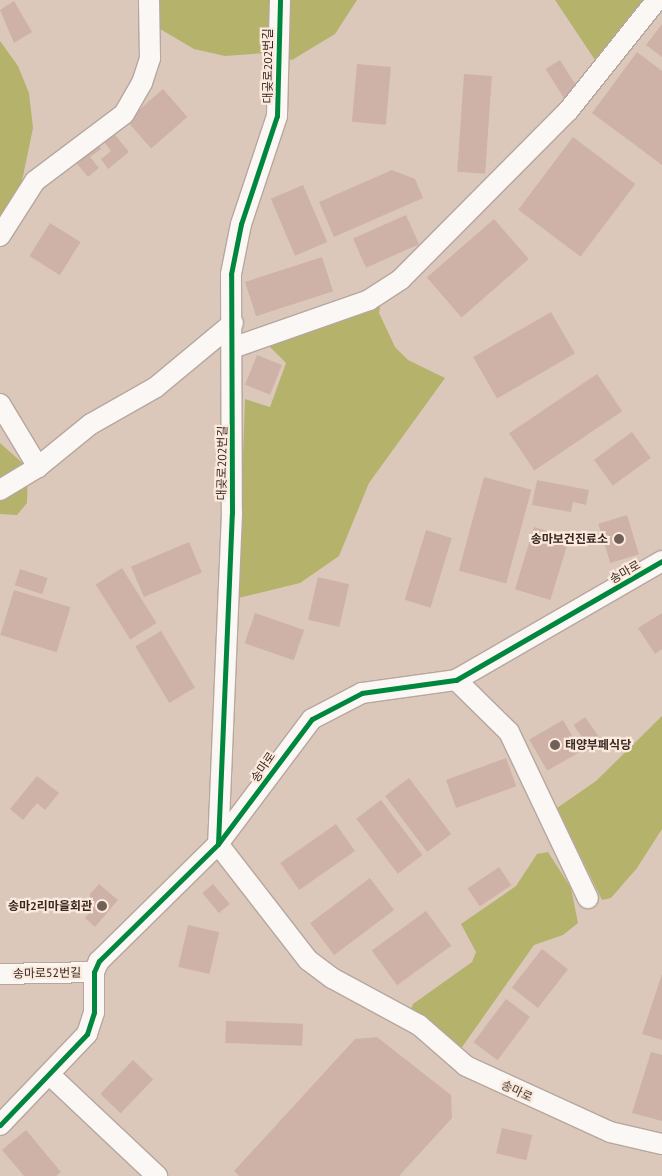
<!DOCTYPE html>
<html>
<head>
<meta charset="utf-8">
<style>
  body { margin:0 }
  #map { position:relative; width:662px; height:1176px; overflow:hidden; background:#dbc8bb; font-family:"PT Sans","Noto Sans KR",sans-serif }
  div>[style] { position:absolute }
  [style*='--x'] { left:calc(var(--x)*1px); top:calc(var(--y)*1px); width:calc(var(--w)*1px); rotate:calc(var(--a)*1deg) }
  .forest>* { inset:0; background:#b5b26b }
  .building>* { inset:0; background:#cfb2a7; transform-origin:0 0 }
  .roads { filter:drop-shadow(1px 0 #b6a79e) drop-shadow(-1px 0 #b6a79e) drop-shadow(0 1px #b6a79e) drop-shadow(0 -1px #b6a79e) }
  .minor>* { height:20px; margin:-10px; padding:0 10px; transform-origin:10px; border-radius:10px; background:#faf7f5 }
  .cycleway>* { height:5px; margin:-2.5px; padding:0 2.5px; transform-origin:2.5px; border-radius:2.5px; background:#00873e }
  .dots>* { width:14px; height:14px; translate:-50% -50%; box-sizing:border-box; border:2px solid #fceade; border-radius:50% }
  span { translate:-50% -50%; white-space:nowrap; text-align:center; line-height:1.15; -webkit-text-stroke:4.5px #fceade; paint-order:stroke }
  .street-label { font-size:12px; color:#382a22 }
  .poi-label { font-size:12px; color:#382a22; font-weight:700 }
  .right { translate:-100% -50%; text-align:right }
  .left { translate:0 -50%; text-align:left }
</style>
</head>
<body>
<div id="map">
  <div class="forest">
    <div style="clip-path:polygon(153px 0,357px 0,335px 34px,292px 60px,265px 53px,225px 56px,194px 49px,160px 29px)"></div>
    <div style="clip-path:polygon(555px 0,648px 0,597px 63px)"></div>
    <div style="clip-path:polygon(0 41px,18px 66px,29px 93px,33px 128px,22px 181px,0 220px)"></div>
    <div style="clip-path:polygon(381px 302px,379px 313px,395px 347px,408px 360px,445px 378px,369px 483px,339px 556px,300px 583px,238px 598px,245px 399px,270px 407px,286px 363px,267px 344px)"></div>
    <div style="clip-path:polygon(0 443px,28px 468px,27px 503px,17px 515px,0 514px)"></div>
    <div style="clip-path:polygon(662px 716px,662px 829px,637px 868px,611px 898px,602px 900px,557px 808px,596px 781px)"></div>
    <div style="clip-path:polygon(548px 852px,571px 888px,578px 923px,563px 935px,534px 945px,460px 1050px,410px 1011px,413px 1004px,472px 962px,476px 952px,461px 924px,516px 886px,537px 854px)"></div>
  </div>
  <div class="building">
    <div style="clip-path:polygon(14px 1px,32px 32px,14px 43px,0 10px)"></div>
    <div style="clip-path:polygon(662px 24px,662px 57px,646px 45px)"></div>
    <div style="clip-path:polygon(637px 52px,662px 71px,662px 165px,592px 113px)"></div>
    <div style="left:560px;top:60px;width:34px;height:17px;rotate:58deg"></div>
    <div style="left:357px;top:64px;width:34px;height:58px;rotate:5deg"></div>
    <div style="left:464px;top:74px;width:28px;height:98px;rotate:4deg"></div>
    <div style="left:163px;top:89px;width:37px;height:48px;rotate:49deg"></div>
    <div style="clip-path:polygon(112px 131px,129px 152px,108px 169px,101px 159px,111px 151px,102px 139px)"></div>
    <div style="left:573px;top:137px;width:78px;height:91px;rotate:37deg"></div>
    <div style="clip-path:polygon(96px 141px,101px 149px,90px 157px,99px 168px,88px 177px,73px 159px)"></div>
    <div style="clip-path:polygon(392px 170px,415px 179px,423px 198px,334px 237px,319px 202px)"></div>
    <div style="left:303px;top:185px;width:62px;height:35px;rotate:67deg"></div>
    <div style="left:406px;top:215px;width:32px;height:58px;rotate:66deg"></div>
    <div style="left:494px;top:219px;width:53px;height:89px;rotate:49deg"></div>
    <div style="left:50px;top:223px;width:36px;height:39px;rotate:32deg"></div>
    <div style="left:322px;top:257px;width:36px;height:81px;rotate:72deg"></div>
    <div style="left:551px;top:312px;width:48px;height:90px;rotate:60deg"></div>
    <div style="left:257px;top:355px;width:27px;height:32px;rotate:22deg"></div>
    <div style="left:597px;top:374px;width:45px;height:106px;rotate:56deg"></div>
    <div style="left:632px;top:432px;width:32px;height:47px;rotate:54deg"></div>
    <div style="left:484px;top:477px;width:49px;height:97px;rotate:15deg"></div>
    <div style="clip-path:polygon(537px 480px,589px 490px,586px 505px,573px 502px,571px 512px,532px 505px)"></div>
    <div style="left:627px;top:515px;width:41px;height:30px;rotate:73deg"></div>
    <div style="left:534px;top:527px;width:37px;height:65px;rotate:17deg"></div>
    <div style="left:426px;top:530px;width:27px;height:73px;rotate:17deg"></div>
    <div style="left:189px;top:542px;width:33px;height:63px;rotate:67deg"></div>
    <div style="left:122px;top:568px;width:65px;height:31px;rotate:58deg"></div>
    <div style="left:20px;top:569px;width:29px;height:17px;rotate:18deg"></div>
    <div style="left:318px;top:577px;width:32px;height:44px;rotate:13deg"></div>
    <div style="left:14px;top:590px;width:59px;height:47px;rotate:17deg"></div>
    <div style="left:255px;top:613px;width:52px;height:32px;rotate:19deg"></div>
    <div style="clip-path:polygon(662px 613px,662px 649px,655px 654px,638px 628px)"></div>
    <div style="left:161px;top:631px;width:66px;height:30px;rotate:59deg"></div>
    <div style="left:585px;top:717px;width:24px;height:14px;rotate:55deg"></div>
    <div style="left:563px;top:720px;width:36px;height:39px;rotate:60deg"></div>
    <div style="left:506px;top:758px;width:30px;height:64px;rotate:70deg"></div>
    <div style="clip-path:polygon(37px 776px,59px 793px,45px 810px,37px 803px,23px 820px,10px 809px)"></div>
    <div style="left:409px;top:778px;width:70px;height:30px;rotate:53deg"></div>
    <div style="left:381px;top:800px;width:69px;height:31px;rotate:53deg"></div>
    <div style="left:336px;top:824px;width:33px;height:68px;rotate:55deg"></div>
    <div style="left:499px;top:867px;width:22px;height:38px;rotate:56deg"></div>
    <div style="left:370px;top:878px;width:40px;height:75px;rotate:53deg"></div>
    <div style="clip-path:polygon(99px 884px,118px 900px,95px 927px,85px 918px,90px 912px,90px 894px)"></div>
    <div style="left:213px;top:884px;width:26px;height:14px;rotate:50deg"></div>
    <div style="left:426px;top:911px;width:43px;height:67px;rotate:54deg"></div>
    <div style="left:188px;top:925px;width:32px;height:43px;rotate:13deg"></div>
    <div style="left:542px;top:949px;width:33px;height:49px;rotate:38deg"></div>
    <div style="clip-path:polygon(662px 974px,662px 1040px,642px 1034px)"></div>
    <div style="left:506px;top:999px;width:30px;height:54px;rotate:37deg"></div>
    <div style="left:226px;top:1021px;width:77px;height:22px;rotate:2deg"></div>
    <div style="clip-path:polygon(377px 1037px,451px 1095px,452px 1118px,399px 1176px,239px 1176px,234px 1171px,355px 1039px)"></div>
    <div style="clip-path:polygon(651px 1052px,662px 1055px,662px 1121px,632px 1113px)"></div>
    <div style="left:133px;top:1060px;width:28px;height:47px;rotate:44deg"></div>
    <div style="left:502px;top:1128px;width:31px;height:26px;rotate:13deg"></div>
    <div style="clip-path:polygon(26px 1130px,61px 1172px,56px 1176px,24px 1176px,2px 1150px)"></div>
  </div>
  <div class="roads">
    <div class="minor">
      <div style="--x:280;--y:0;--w:116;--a:91.5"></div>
      <div style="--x:277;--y:116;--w:114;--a:108.4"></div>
      <div style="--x:241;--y:224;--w:51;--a:101.3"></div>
      <div style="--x:231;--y:274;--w:239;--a:89.8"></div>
      <div style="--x:232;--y:513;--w:331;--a:92.4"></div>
      <div style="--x:218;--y:844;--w:147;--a:52.2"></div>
      <div style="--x:308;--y:960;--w:30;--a:37"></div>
      <div style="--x:332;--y:978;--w:99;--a:28.4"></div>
      <div style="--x:419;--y:1025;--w:62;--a:41.1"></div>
      <div style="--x:466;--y:1066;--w:158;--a:24.6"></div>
      <div style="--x:610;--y:1132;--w:53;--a:13"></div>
      <div style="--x:0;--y:236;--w:65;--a:-57.5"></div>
      <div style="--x:35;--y:181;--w:111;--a:-37"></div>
      <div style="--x:124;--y:114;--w:36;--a:-60"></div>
      <div style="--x:142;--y:83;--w:26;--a:-72"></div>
      <div style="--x:150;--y:58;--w:58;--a:-91"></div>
      <div style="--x:235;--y:347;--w:142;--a:-19.3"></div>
      <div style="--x:369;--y:300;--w:38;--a:-33"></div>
      <div style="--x:401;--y:279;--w:237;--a:-45.2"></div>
      <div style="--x:568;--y:111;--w:142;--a:-51.3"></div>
      <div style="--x:0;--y:404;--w:74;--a:58.9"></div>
      <div style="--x:38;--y:467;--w:68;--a:-39.1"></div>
      <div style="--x:91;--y:424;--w:75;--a:-29.6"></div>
      <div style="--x:156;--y:387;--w:100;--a:-39.7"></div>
      <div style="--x:0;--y:490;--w:44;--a:-31.2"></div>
      <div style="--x:456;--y:680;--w:74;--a:44.5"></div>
      <div style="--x:509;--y:732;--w:184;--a:64.6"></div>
      <div style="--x:0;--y:974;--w:94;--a:-1.2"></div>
      <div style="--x:51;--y:1076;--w:146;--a:43.3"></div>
      <div style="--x:0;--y:1125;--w:126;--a:-46.3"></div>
      <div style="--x:87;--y:1034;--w:23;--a:-72"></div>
      <div style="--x:94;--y:1012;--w:40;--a:-90"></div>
      <div style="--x:94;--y:972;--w:12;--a:-66"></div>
      <div style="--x:99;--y:961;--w:167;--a:-44.5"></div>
      <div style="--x:218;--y:844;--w:156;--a:-53.1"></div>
      <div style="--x:312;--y:719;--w:56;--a:-27.5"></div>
      <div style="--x:362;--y:693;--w:95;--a:-7.9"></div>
      <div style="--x:456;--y:680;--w:238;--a:-30"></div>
    </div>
  </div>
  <div class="cycleway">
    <div style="--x:218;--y:844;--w:331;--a:-87.6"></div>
    <div style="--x:232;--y:513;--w:239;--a:-90.2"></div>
    <div style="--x:231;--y:274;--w:51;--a:-78.7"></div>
    <div style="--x:241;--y:224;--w:114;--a:-71.6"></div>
    <div style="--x:277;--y:116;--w:116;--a:-88.5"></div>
    <div style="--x:0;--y:1125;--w:126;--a:-46.3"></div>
    <div style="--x:87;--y:1034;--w:23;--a:-72"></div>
    <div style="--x:94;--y:1012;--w:40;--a:-90"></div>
    <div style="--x:94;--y:972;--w:12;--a:-66"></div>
    <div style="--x:99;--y:961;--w:167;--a:-44.5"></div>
    <div style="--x:218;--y:844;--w:156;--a:-53.1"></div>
    <div style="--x:312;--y:719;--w:56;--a:-27.5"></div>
    <div style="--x:362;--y:693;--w:95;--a:-7.9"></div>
    <div style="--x:456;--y:680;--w:238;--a:-30"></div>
  </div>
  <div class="dots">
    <div style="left:619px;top:539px;background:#716158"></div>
    <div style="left:555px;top:745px;background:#716158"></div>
    <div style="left:102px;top:906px;background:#716158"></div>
  </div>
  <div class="street-label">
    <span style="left:268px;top:66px;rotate:-90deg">대곶로202번길</span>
    <span style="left:222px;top:463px;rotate:-89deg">대곶로202번길</span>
    <span style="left:625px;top:572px;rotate:-30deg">송마로</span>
    <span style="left:263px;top:767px;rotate:-56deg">송마로</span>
    <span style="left:47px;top:973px;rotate:-1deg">송마로52번길</span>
    <span style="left:517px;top:1091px;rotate:25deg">송마로</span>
  </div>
  <div class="poi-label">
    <span class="right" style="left:608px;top:539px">송마보건진료소</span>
    <span class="left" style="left:565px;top:745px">태양부페식당</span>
    <span class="right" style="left:92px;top:906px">송마2리마을회관</span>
  </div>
</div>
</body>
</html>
